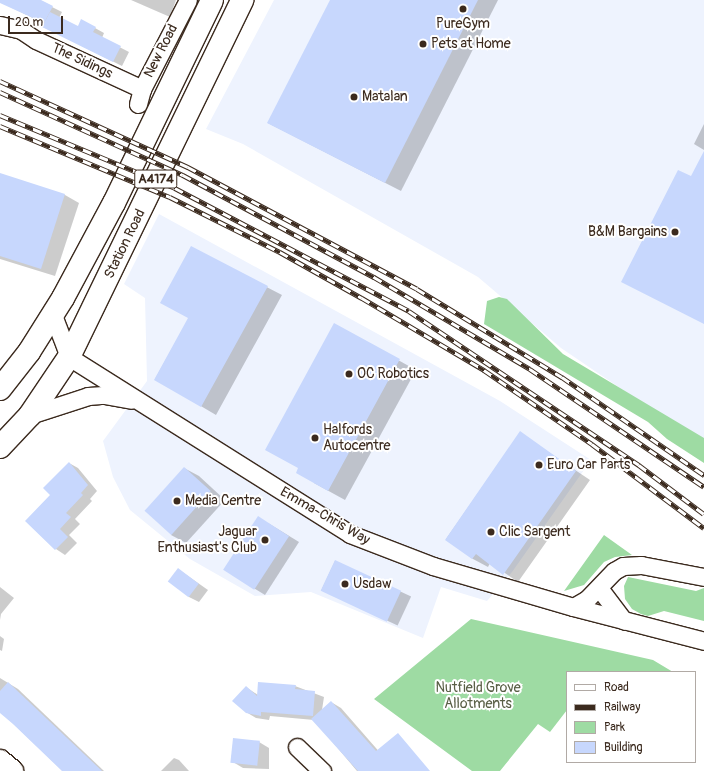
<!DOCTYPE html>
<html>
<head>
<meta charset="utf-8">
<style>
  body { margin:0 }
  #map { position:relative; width:704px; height:771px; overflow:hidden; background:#fff; font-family:Pangolin,sans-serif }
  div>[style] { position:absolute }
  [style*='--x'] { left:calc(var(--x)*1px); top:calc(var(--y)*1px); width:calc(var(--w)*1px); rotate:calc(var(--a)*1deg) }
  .built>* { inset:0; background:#eef3fe }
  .green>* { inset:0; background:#9edba3 }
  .shadow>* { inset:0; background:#0003; transform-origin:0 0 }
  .building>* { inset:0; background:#c7d7fd; transform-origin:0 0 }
  .roads { filter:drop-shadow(1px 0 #3b2a1e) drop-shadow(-1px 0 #3b2a1e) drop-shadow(0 1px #3b2a1e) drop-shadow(0 -1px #3b2a1e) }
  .street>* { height:17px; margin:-8.5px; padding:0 8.5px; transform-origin:8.5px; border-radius:8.5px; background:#fff }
  .secondary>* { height:22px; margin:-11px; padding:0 11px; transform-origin:11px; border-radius:11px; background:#fff }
  .primary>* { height:22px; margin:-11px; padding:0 11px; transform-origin:11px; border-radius:11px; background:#fff }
  .rail>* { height:4.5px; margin-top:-2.25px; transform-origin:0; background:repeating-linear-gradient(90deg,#fff 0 9px,#3b2a1e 0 18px); box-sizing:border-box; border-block:1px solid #3b2a1e }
  .dots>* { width:11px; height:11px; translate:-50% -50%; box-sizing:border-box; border:2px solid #fff; border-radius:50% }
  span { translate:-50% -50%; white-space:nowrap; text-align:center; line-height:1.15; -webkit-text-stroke:4px #fff; paint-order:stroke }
  .shield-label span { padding:1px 3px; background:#fff; border:1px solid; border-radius:3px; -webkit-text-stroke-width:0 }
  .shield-label { font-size:13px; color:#3b2a1e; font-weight:700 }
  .poi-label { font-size:14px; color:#3b2a1e }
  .left { translate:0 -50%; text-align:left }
  .right { translate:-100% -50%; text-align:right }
  .street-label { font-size:14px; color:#3b2a1e }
  .park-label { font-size:14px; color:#595f46 }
  .legend { position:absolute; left:566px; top:671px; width:130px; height:92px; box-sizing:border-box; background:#fff; border:1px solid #b1aaa5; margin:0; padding:5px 7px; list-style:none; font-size:12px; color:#3b2a1e }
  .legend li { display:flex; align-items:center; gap:8px; height:20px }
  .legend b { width:20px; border:1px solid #b1aaa5 }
  .scale { position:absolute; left:8px; top:16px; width:55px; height:18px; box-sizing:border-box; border:2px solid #3b2a1e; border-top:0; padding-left:5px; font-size:12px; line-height:14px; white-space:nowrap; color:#3b2a1e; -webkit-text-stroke:3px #fff; paint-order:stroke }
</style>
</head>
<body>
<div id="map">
  <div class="built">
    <div style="clip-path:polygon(274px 0,704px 0,704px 445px,561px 348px,478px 277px,243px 144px,206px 129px)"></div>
    <div style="clip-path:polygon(159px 214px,500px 401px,591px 460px,512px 572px,487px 601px,441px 587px,423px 638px,311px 592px,255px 596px,190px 559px,130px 510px,113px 477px,103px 441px,147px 381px,145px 298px,124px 284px)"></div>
  </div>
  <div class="green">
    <div style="clip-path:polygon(499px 297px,507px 299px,563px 354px,704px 438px,704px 463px,667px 439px,648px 422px,484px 324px,487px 301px)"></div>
    <div style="clip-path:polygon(604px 535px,632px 555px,615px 557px,604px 562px,584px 585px,564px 591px)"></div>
    <div style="clip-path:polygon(628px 577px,696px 591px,704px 588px,704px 621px,664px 611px,648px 616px,641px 614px,632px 609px,625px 599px,624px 586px)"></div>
    <div style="clip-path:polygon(471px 619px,653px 660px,673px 672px,567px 672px,567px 710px,550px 732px,538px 724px,500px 771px,472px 771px,374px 699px)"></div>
  </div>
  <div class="shadow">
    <div style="clip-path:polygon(0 0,38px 0,62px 12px,59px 18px,78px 27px,95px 28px,104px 33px,102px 38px,129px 52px,122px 66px,52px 31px,45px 24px,0 2px)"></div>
    <div style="clip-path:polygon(131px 0,176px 0,170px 17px)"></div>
    <div style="clip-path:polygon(331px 0,498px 0,401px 191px,268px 123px)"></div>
    <div style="clip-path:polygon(704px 124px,704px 150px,694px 144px)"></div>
    <div style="clip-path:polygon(0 174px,65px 195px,79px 203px,55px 276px,0 259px)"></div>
    <div style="clip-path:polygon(191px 248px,282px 295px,216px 415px,155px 379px,189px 318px)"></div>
    <div style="clip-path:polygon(335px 325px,416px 370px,345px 500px,314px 483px)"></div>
    <div style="clip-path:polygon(520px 433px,590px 480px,518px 582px,490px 563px,488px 567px,473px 559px,446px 539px)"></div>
    <div style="clip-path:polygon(69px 463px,78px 468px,97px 491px,90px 499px,92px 501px,75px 519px,80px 524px,69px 535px,77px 543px,65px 555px,56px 549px,51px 494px)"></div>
    <div style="clip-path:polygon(184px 468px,199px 476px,225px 500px,186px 543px,171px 535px)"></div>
    <div style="clip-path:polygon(268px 523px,299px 542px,265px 595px,225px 570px)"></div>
    <div style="left:335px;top:561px;width:84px;height:32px;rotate:25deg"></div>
    <div style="clip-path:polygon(178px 569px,208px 590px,199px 602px,189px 597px)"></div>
    <div style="clip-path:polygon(0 587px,14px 598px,1px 614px,0 620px)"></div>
    <div style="clip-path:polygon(0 636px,4px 639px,2px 651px,0 650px)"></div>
    <div style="clip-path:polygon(0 678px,18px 689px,104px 771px,63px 771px,0 711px)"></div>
    <div style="clip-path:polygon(295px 686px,324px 697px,322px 710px,331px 702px,341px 708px,396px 771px,357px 771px,314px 720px,270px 716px,269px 720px,256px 718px,246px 712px,246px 687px,258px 695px)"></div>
    <div style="clip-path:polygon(259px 742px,269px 748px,269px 769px,243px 768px,233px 762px)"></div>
    <div style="clip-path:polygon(174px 758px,179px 760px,189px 771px,161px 771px)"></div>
  </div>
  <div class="building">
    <div style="clip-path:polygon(0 0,41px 0,53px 6px,44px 23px,0 3px)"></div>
    <div style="clip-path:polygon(330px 0,478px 0,385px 183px,267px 123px)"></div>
    <div style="clip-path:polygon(50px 12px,78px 26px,81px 19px,96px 27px,93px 32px,121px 46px,113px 62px,42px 27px)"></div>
    <div style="clip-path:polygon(704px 151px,704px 324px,621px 282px,678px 170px,691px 176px)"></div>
    <div style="clip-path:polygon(0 173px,65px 194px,41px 269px,0 256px)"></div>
    <div style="clip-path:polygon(191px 246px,268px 286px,201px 407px,154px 380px,188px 318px,160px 303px)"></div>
    <div style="clip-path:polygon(334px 323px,400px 359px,328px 491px,296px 473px,298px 468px,265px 450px)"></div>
    <div style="clip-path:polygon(520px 431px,576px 471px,503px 575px,476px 554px,472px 559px,445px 540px)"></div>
    <div style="clip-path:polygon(69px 462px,88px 485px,81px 493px,83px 495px,66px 513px,71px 517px,60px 529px,68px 537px,55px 550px,25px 521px,50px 495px,43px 488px)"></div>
    <div style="left:184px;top:467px;width:36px;height:59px;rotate:42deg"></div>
    <div style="left:258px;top:516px;width:37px;height:64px;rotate:33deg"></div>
    <div style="left:335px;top:560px;width:73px;height:34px;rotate:25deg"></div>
    <div style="left:178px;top:568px;width:26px;height:17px;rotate:37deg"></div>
    <div style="clip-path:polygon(8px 682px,66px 737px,102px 771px,62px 771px,13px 724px,0 713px,0 691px)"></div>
    <div style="clip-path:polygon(258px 682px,296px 685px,295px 689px,315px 691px,313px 716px,261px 712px,261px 716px,246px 713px,232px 701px,246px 686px,257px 696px)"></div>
    <div style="clip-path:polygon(331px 701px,376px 751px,398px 733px,430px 771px,358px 771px,311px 719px)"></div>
    <div style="left:233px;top:738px;width:27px;height:25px;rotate:6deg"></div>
  </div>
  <div class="roads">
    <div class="street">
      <div style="--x:0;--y:25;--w:22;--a:13"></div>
      <div style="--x:21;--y:30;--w:18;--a:34"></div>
      <div style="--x:36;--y:40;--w:117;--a:24.8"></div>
      <div style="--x:138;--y:104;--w:16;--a:-75"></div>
      <div style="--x:142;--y:89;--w:100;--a:-62.7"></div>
      <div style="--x:53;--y:315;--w:45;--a:69.1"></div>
      <div style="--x:69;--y:357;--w:332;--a:32.2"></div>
      <div style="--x:350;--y:534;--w:89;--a:21.1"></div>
      <div style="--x:433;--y:566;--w:146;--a:16.3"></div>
      <div style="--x:30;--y:415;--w:61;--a:-18.1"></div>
      <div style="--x:88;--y:396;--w:16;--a:-4"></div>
      <div style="--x:104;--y:395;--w:27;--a:10"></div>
      <div style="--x:704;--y:577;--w:64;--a:-169.2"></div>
      <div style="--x:641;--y:565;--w:18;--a:177"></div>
      <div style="--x:623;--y:566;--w:10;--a:151"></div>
      <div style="--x:614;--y:571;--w:39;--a:134"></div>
      <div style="--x:587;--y:599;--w:16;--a:150"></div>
      <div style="--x:573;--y:607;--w:135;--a:14.5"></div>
      <div style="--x:599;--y:588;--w:41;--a:52.9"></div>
      <div style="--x:297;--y:747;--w:35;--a:44"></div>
    </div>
    <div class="secondary">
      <div style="--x:0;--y:761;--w:16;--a:40"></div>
    </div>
    <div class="primary">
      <div style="--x:0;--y:389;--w:47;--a:-51.9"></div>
      <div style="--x:29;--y:352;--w:64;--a:-57.8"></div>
      <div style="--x:63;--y:298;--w:108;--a:-61.8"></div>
      <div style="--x:114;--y:203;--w:225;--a:-64.2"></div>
      <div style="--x:0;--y:447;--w:44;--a:-46.8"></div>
      <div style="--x:30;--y:415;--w:70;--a:-56.1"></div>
      <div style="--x:69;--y:357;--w:397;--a:-64.1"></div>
    </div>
  </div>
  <div class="rail">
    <div style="--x:0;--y:81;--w:207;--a:24.6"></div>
    <div style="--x:188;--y:167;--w:259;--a:28"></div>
    <div style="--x:417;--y:289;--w:170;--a:31.3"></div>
    <div style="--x:562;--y:377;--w:173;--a:34.6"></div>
    <div style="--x:0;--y:92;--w:201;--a:24.4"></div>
    <div style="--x:183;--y:175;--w:217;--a:28.1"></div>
    <div style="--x:374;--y:277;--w:181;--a:30.5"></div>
    <div style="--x:530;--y:369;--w:210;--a:34.1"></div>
    <div style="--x:0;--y:115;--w:190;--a:22.6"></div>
    <div style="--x:175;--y:188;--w:264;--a:27.7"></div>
    <div style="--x:409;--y:311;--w:277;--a:33.8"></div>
    <div style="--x:639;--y:465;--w:81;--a:37"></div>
    <div style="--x:0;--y:126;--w:184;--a:22.7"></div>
    <div style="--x:170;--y:197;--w:123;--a:26.6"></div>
    <div style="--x:280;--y:252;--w:94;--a:29.3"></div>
    <div style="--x:362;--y:298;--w:142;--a:30.5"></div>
    <div style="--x:484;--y:370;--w:131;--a:34.4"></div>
    <div style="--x:592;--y:444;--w:140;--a:36.9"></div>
  </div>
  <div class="dots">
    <div style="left:463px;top:9px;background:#3b2a1e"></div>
    <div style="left:423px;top:44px;background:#3b2a1e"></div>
    <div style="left:354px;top:97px;background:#3b2a1e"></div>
    <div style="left:675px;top:232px;background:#3b2a1e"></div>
    <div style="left:349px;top:374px;background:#3b2a1e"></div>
    <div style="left:315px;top:438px;background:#3b2a1e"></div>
    <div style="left:539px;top:465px;background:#3b2a1e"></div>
    <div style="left:177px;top:501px;background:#3b2a1e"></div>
    <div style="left:491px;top:532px;background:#3b2a1e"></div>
    <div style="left:265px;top:540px;background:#3b2a1e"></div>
    <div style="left:345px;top:584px;background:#3b2a1e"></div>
  </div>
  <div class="shield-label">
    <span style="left:156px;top:179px">A4174</span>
  </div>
  <div class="poi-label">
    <span style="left:463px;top:24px">PureGym</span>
    <span class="left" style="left:431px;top:44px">Pets at Home</span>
    <span class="left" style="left:362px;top:97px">Matalan</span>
    <span class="right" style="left:667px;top:232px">B&amp;M Bargains</span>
    <span class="left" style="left:357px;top:374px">OC Robotics</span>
    <span class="left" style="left:323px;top:438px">Halfords<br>Autocentre</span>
    <span class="left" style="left:547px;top:465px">Euro Car Parts</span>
    <span class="left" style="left:185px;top:501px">Media Centre</span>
    <span class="right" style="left:257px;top:540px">Jaguar<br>Enthusiast's Club</span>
    <span class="left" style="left:499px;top:532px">Clic Sargent</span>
    <span class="left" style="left:353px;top:584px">Usdaw</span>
  </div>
  <div class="street-label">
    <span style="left:161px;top:51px;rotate:-63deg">New Road</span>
    <span style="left:82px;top:61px;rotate:25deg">The Sidings</span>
    <span style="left:125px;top:244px;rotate:-64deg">Station Road</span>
    <span style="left:325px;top:516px;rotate:30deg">Emma-Chris Way</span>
  </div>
  <div class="park-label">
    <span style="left:478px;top:696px">Nutfield Grove<br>Allotments</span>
  </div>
  <ul class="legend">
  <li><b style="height:5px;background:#fff"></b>Road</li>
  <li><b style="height:5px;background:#3b2a1e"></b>Railway</li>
  <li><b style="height:11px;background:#9edba3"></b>Park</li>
  <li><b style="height:11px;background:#c7d7fd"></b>Building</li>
  </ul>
  <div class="scale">20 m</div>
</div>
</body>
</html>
